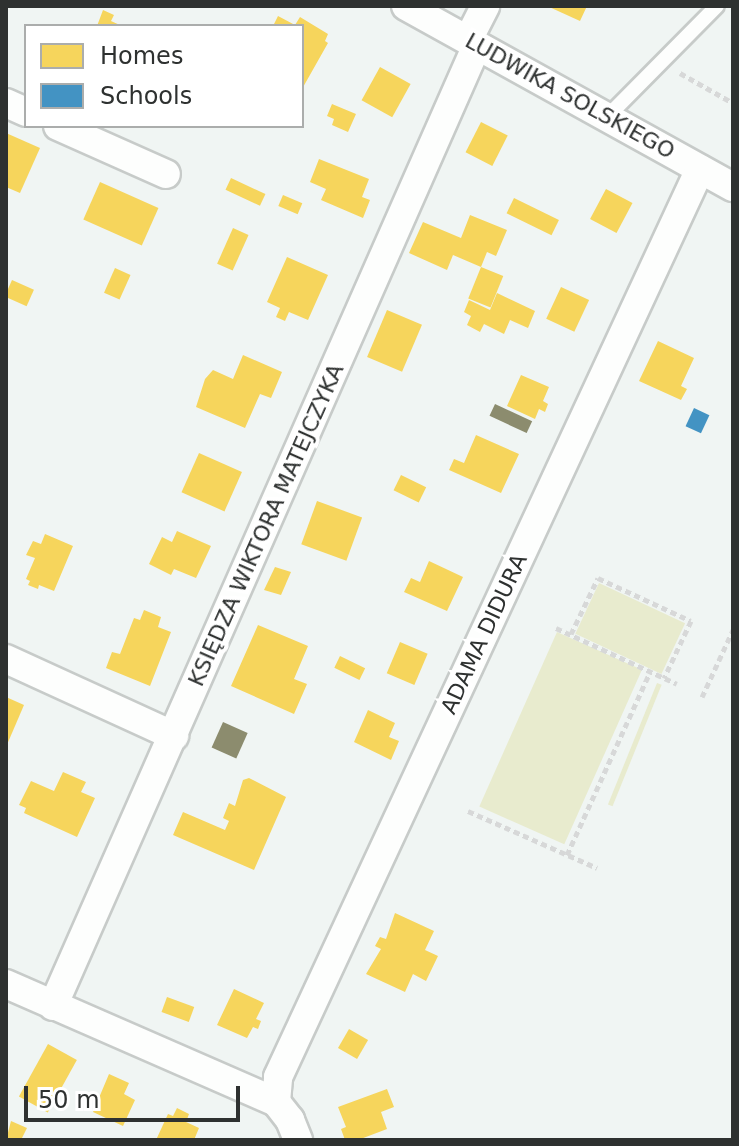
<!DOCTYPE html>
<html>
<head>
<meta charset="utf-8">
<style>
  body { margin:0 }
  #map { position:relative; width:739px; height:1146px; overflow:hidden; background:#f0f5f3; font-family:"DejaVu Sans",sans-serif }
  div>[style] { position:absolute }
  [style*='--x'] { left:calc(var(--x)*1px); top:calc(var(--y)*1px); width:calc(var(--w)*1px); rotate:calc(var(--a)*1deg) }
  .green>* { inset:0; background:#e8ebce; transform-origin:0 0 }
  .homes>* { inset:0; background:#f6d55c; transform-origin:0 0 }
  .schools>* { inset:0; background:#4393c3; transform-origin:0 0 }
  .industry>* { inset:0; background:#8c8c6e; transform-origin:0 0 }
  .path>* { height:5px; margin-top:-2.5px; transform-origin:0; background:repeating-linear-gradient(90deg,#d7d8d8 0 6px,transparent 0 10px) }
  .roads { filter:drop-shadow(2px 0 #c7cbc9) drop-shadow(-2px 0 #c7cbc9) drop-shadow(0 2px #c7cbc9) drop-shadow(0 -2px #c7cbc9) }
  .lane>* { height:14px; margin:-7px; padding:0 7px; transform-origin:7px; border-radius:7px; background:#fdfefd }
  .street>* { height:28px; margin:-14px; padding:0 14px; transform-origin:14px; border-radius:14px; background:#fdfefd }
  span { translate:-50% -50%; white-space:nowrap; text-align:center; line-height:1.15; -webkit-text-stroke:8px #fff; paint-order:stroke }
  .street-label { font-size:22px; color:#2e3130 }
  .frame { position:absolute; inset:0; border:8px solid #2e3130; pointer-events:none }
  .legend { position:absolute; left:24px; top:24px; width:280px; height:104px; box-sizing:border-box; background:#fff; border:2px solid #abadac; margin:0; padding:10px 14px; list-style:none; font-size:24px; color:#2e3130 }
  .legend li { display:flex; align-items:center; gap:16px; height:40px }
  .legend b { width:40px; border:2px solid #abadac }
  .scale { position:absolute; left:24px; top:1086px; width:216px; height:36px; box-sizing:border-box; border:4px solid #2e3130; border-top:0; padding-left:10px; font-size:24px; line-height:28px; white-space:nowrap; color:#2e3130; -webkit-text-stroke:6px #fff; paint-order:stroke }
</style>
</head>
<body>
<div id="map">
  <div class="green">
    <div style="left:599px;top:583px;width:95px;height:56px;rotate:25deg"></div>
    <div style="left:557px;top:632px;width:93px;height:191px;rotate:24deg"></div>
    <div style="left:657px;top:683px;width:5px;height:131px;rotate:22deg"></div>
  </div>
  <div class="homes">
    <div style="clip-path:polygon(547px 6px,587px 6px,580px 21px)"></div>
    <div style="clip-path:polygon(103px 10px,114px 15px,111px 21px,122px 26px,97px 26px)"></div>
    <div style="clip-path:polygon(278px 16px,295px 25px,300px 17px,328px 34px,325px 41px,328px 43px,302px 89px,302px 26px,273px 26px)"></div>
    <div style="left:380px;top:67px;width:35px;height:38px;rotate:29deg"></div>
    <div style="clip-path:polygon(332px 104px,356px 114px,348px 132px,332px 125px,334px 119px,327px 116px)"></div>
    <div style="left:481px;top:122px;width:30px;height:34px;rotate:27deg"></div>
    <div style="clip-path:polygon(6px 133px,40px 148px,20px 193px,6px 187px)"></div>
    <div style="clip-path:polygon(319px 159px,369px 179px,362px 197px,370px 200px,363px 218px,321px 200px,326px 189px,310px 182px)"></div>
    <div style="left:231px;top:178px;width:38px;height:13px;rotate:25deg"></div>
    <div style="left:100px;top:182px;width:64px;height:41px;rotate:24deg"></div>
    <div style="left:606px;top:189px;width:30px;height:34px;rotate:28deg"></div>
    <div style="left:283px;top:195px;width:21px;height:12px;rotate:23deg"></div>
    <div style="left:514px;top:198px;width:50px;height:17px;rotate:26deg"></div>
    <div style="clip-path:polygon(470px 215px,507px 230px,496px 256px,487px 252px,481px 267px,453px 255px,447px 270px,409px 253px,423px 222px,461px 238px)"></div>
    <div style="left:233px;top:228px;width:17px;height:39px;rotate:24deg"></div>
    <div style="clip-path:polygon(287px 257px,328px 275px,308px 320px,289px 312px,285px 321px,276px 317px,280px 308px,267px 302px)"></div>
    <div style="left:481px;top:267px;width:24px;height:34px;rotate:22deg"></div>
    <div style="left:115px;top:268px;width:17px;height:27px;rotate:24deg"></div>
    <div style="left:12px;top:280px;width:24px;height:18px;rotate:24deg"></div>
    <div style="left:561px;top:287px;width:31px;height:35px;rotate:25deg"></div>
    <div style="clip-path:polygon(497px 293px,535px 311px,528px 328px,510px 320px,504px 334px,484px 324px,480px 332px,467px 325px,471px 316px,464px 312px,469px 300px,490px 310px)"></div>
    <div style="left:387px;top:310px;width:38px;height:51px;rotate:23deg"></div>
    <div style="clip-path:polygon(658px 341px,694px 358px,681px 386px,687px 389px,681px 400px,639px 381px)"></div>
    <div style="clip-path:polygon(243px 355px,282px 372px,271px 398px,260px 394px,245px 428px,196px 407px,205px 379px,213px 370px,233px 379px)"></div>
    <div style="clip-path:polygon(521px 375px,549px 387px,543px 401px,548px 404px,545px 412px,539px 409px,535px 419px,507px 406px)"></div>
    <div style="clip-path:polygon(476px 435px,519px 454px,501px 493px,449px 470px,454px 459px,464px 463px)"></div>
    <div style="left:199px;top:453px;width:47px;height:43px;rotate:24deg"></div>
    <div style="left:401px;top:475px;width:28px;height:17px;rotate:26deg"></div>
    <div style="left:317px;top:501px;width:48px;height:46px;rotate:20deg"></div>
    <div style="clip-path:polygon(177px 531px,211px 546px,196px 578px,174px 569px,171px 575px,149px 564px,162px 537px,172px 542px)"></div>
    <div style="clip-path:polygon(45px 534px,73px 546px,54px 591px,39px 585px,38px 589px,28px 585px,30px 581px,26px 579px,35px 558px,26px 555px,33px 541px,41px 544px)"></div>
    <div style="clip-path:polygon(429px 561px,463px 577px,447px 611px,404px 592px,411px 578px,420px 582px)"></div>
    <div style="clip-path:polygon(275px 567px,291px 572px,281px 595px,264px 590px)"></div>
    <div style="clip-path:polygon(144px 610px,161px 617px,158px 627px,171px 632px,150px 686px,106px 668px,112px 652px,120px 654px,134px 618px,140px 620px)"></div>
    <div style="clip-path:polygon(258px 625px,308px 646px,294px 679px,307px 684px,294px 714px,231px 686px)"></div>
    <div style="left:400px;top:642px;width:30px;height:34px;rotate:23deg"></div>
    <div style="left:340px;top:656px;width:28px;height:13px;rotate:26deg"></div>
    <div style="clip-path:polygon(6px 697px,24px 705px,6px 747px)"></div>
    <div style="clip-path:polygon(368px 710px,395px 723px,389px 737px,399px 741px,391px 760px,354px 742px)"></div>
    <div style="clip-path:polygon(63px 772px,86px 782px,81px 792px,95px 798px,77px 837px,24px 813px,26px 808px,19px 805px,31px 781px,54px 791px)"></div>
    <div style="clip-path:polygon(249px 778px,286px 797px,254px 870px,173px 835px,183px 812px,225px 830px,229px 821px,223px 818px,229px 803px,235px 806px,243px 780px)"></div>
    <div style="clip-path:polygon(395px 913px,434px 931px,425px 950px,438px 956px,426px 981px,413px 974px,405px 992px,366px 974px,381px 949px,375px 946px,380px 937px,386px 939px)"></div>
    <div style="clip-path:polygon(234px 989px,264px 1003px,256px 1019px,261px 1021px,258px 1029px,253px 1027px,247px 1038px,217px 1025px)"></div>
    <div style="left:167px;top:997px;width:29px;height:16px;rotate:20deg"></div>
    <div style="left:349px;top:1029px;width:22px;height:22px;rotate:30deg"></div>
    <div style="left:48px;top:1044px;width:33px;height:60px;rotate:29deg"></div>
    <div style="clip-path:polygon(109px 1074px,129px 1083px,124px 1094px,135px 1100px,123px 1126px,93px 1112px)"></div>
    <div style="clip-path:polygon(387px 1089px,394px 1107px,381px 1112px,387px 1129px,358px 1140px,345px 1140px,341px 1129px,346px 1127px,338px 1107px)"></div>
    <div style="clip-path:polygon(177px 1108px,189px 1114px,186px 1122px,199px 1128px,194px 1140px,156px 1140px,168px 1114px,173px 1116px)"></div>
    <div style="clip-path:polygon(11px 1121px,27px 1128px,21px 1140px,6px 1140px)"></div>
  </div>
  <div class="schools">
    <div style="left:694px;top:408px;width:17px;height:20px;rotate:25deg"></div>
  </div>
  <div class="industry">
    <div style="left:495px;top:404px;width:41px;height:13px;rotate:25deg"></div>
    <div style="left:223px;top:722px;width:27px;height:28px;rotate:24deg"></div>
  </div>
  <div class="path">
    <div style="--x:680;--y:73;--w:61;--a:29.5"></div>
    <div style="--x:556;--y:628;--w:133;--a:24.8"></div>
    <div style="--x:571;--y:634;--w:62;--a:-64.3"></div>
    <div style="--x:598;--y:578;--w:102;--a:24.8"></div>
    <div style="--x:691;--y:621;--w:63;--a:115.3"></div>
    <div style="--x:702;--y:697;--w:74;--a:-65.2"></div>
    <div style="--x:468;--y:811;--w:141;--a:23.8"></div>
    <div style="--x:567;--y:855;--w:201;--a:-65.6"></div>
  </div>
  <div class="roads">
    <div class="lane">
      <div style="--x:607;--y:117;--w:156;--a:-45.3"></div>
    </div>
    <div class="street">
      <div style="--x:406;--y:6;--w:374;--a:29"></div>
      <div style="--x:468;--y:40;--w:38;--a:-63"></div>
      <div style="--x:6;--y:103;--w:22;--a:24"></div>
      <div style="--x:58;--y:126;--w:118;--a:24"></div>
      <div style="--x:6;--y:659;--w:185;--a:24.6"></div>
      <div style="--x:6;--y:984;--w:295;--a:23.6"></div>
      <div style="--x:276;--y:1102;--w:23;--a:52"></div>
      <div style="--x:290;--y:1120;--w:22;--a:68"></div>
      <div style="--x:53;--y:1006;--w:1050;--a:-66.19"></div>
      <div style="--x:276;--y:1102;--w:25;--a:-85"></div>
      <div style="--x:278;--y:1077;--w:1001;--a:-65.07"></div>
    </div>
  </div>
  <div class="street-label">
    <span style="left:570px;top:96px;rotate:29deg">LUDWIKA SOLSKIEGO</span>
    <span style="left:266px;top:525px;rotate:-66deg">KSIĘDZA WIKTORA MATEJCZYKA</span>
    <span style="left:484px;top:634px;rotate:-65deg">ADAMA DIDURA</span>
  </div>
  <div class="frame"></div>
  <ul class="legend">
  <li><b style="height:22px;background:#f6d55c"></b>Homes</li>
  <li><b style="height:22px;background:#4393c3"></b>Schools</li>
  </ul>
  <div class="scale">50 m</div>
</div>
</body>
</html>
